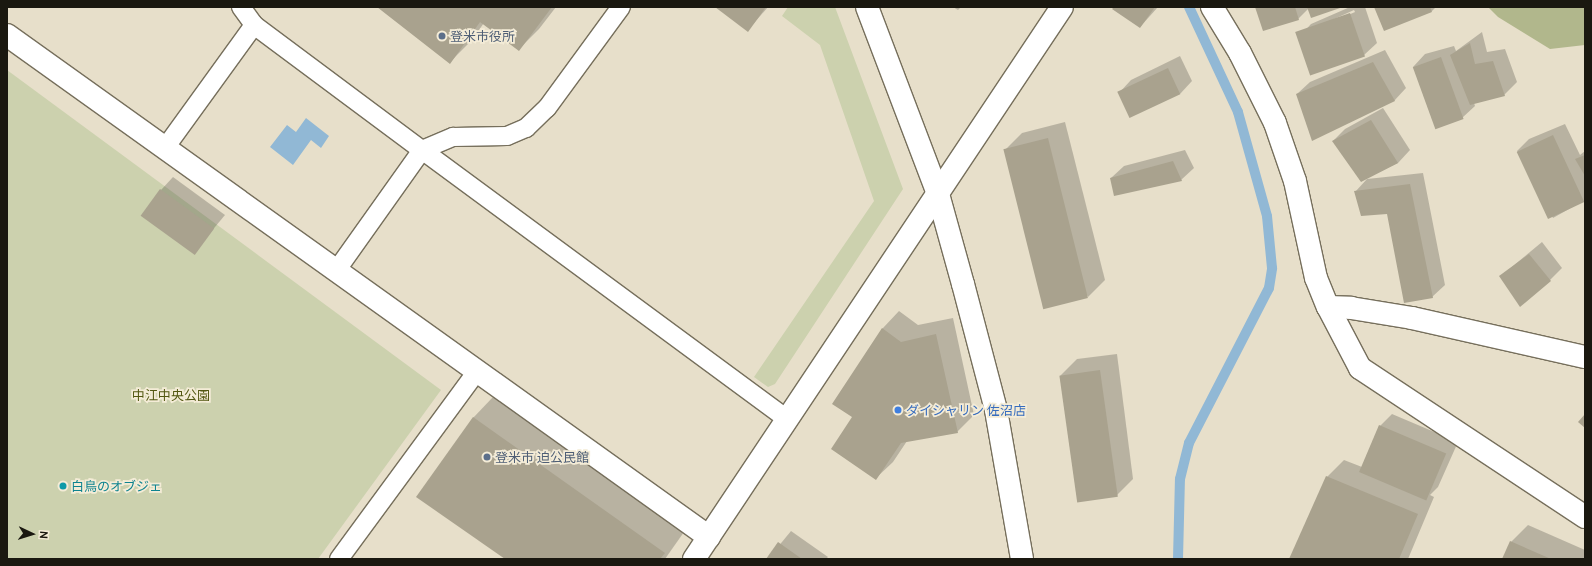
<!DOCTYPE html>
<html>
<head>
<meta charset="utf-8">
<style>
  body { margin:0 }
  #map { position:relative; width:1592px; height:566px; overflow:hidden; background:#e7dfca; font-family:Cabin,"Noto Sans JP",sans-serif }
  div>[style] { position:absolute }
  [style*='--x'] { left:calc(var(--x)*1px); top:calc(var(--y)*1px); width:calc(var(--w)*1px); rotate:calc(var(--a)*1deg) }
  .green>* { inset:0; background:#ccd1ae }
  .forest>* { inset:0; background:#b1b78c }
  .water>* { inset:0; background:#91b8d5 }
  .shadow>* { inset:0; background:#0003 }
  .stream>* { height:10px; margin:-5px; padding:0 5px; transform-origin:5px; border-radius:5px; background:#91b8d5 }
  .building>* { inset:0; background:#a9a28e; transform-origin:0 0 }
  .roads { filter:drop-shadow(1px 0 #766f5c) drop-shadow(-1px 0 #766f5c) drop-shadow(0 1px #766f5c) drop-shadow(0 -1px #766f5c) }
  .lane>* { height:18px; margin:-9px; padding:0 9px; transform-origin:9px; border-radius:9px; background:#fff }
  .street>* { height:22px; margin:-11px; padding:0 11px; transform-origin:11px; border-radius:11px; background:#fff }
  .secondary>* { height:22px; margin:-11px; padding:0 11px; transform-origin:11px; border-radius:11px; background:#fff }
  .dots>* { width:11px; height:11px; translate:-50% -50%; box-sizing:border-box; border:2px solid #f4ecd7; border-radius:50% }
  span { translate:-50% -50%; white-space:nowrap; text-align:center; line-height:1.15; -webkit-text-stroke:3.5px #f4ecd7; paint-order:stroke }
  .service-label { font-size:13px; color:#4e5e75 }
  .left { translate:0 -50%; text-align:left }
  .park-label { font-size:13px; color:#525711 }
  .shop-label { font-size:13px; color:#366cbe }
  .culture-label { font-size:13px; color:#0d838f }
  .frame { position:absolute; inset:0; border:8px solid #1a1810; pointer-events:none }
  .north { position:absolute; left:12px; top:514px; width:40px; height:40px; -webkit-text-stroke:3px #f4ecd7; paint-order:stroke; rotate:94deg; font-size:11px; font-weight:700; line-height:16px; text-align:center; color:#1a1810 }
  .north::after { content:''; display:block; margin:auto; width:14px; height:18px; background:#1a1810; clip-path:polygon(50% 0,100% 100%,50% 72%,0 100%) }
</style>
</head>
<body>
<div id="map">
  <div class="green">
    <div style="clip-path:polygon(788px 7px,835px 7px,903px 189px,775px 384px,768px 387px,754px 377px,874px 201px,820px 45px,782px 16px)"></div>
    <div style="clip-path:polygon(7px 70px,441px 390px,318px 559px,7px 559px)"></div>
  </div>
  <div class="forest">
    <div style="clip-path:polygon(1488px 7px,1585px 7px,1585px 45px,1550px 49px,1498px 17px)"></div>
  </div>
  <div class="water">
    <div style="clip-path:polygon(306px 118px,329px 136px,321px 148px,311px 140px,293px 165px,270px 147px,287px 125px,296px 132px)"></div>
  </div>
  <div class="shadow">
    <div style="clip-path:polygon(379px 7px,556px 7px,539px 29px,519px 49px,484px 23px,470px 42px,450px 62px)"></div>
    <div style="clip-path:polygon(716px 7px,768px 7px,748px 30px)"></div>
    <div style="clip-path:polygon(953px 7px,961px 7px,958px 10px)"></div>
    <div style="clip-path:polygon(1115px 7px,1158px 7px,1140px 27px)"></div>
    <div style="clip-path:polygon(1256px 7px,1341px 7px,1309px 8px,1298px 19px)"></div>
    <div style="clip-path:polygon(evenodd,1350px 7px,1365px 7px,1377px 43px,1364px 55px,1299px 37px,1311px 24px,1350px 7px,1354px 10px,1355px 12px,1312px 31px,1312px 29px,1354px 10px)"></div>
    <div style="clip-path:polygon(1375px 7px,1436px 7px,1432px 11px)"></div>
    <div style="clip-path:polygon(1482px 32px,1487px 52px,1505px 49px,1517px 82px,1504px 95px,1474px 103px,1475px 106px,1462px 118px,1413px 67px,1425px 54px,1454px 46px,1456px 51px)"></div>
    <div style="clip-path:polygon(1385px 50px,1406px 88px,1394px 101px,1297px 94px,1310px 82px)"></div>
    <div style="clip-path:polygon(1180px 56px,1192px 81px,1180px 94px,1119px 93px,1131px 80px)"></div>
    <div style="clip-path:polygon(1383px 108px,1410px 150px,1398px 163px,1361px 181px,1333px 141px,1345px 129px)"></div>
    <div style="clip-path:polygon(1065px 122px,1105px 280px,1088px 297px,1005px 150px,1022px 133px)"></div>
    <div style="clip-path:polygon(1565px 124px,1580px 155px,1585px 151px,1585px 200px,1553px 218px,1517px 151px,1529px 139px)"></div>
    <div style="clip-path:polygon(1185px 150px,1194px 168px,1181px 180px,1111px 178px,1124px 166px)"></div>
    <div style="clip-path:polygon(1423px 173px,1445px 285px,1432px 297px,1388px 213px,1355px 192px,1367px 179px)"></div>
    <div style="clip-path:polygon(173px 177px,225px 215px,195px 251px,161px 190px)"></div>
    <div style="clip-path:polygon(1542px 242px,1562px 268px,1550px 280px,1501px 276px)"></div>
    <div style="clip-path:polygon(899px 311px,918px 325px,953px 318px,974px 415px,957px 432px,907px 441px,893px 462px,876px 478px,853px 417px,834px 403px,883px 328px)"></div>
    <div style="clip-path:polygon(1117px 354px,1133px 479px,1116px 496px,1060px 376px,1077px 359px)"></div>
    <div style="clip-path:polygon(493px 397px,684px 532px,665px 559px,507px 559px,473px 418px)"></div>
    <div style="clip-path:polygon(1392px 414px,1458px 442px,1438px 487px,1430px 495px,1434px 497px,1408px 559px,1290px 559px,1327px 477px,1344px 460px,1362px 467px,1380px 426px)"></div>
    <div style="clip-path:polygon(1528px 525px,1585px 550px,1585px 559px,1503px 559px,1511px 542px)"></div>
    <div style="clip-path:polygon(791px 531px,828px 557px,826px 559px,768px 559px)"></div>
  </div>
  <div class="stream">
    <div style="--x:1178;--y:559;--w:80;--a:-88.6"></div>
    <div style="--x:1180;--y:479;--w:37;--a:-76"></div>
    <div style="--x:1189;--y:443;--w:174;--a:-62.7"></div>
    <div style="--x:1269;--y:288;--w:20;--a:-81"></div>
    <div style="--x:1272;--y:268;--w:52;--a:-95.5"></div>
    <div style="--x:1267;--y:216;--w:108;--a:-105.6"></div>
    <div style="--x:1238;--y:112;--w:116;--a:-115"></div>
  </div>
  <div class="building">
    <div style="clip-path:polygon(377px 7px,552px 7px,519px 51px,480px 22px,450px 64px)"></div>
    <div style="clip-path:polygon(715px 7px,766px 7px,748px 32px)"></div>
    <div style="clip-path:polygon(1114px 7px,1155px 7px,1140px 28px,1112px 9px)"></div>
    <div style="clip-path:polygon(1255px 7px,1295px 7px,1299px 20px,1263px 31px)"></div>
    <div style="clip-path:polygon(1307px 7px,1343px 7px,1311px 18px)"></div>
    <div style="clip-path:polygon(1374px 7px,1430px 7px,1432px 12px,1384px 31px)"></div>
    <div style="left:1350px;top:13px;width:46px;height:58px;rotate:71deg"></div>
    <div style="clip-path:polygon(1470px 43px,1475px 64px,1493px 61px,1505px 96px,1470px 105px,1450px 55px)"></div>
    <div style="left:1441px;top:57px;width:66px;height:30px;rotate:70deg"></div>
    <div style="clip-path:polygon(1373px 62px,1395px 101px,1312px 141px,1296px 94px)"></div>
    <div style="left:1168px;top:68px;width:29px;height:56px;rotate:65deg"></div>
    <div style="clip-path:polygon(1371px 120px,1398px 163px,1361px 182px,1332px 141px)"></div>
    <div style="left:1553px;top:135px;width:74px;height:40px;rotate:65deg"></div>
    <div style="left:1048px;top:138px;width:165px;height:46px;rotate:76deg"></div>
    <div style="clip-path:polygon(1585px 155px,1585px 176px,1575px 159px)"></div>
    <div style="clip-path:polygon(1173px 161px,1182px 181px,1114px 196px,1110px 178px)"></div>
    <div style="clip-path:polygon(1410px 184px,1433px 298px,1404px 303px,1387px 214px,1361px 216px,1354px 191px)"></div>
    <div style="left:160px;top:189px;width:67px;height:33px;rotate:36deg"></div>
    <div style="clip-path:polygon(1529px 254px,1551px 281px,1520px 307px,1499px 276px)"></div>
    <div style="clip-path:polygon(882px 328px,901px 342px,936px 334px,958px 433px,901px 443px,876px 480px,831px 449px,852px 417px,832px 404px)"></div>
    <div style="left:1100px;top:370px;width:128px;height:41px;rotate:82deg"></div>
    <div style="clip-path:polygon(1585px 414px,1585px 428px,1578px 422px)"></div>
    <div style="clip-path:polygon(473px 417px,665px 553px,660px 559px,505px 559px,416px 497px)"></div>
    <div style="left:1379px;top:425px;width:73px;height:51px;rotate:23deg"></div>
    <div style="clip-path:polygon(1326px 476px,1418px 514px,1399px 559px,1289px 559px)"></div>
    <div style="clip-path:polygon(1510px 541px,1551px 559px,1502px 559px)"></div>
    <div style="clip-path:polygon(778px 542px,802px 559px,766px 559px)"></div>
  </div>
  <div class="roads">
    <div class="lane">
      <div style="--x:241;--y:7;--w:22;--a:54"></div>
      <div style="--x:165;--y:148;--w:152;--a:-54.1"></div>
      <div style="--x:254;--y:25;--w:209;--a:36.7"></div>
      <div style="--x:422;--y:150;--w:34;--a:-23"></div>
      <div style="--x:453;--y:137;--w:54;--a:-1.1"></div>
      <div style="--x:507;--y:136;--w:21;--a:-23"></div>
      <div style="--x:526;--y:128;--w:29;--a:-44"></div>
      <div style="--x:547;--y:108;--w:125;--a:-53.8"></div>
      <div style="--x:336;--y:271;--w:148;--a:-54.6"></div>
      <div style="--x:422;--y:150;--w:453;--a:36.4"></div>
      <div style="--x:339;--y:559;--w:233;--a:-53.7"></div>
    </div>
    <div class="street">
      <div style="--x:1212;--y:7;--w:54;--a:58.7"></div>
      <div style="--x:1240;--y:53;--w:78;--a:63.4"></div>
      <div style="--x:1275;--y:123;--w:61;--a:71"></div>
      <div style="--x:1295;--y:181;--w:99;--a:77.8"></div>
      <div style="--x:1316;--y:278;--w:31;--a:68"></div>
      <div style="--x:1328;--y:307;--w:23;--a:2"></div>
      <div style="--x:1351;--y:308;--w:62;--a:9.3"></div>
      <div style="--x:1412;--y:318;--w:177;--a:12.7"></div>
      <div style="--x:7;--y:35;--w:863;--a:35.57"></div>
      <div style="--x:1328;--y:307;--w:69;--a:62.3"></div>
      <div style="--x:1360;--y:368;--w:270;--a:33.5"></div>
      <div style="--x:694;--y:559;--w:663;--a:-56.31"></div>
    </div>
    <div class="secondary">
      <div style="--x:867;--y:7;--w:200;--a:69.2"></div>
      <div style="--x:938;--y:194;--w:93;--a:74.5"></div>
      <div style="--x:963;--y:284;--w:130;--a:75.3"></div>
      <div style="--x:996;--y:410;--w:151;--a:80.1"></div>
    </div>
  </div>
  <div class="dots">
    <div style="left:442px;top:36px;background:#5c6f8a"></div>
    <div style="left:898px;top:410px;background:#3f7fe0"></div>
    <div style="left:487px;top:457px;background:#5c6f8a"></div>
    <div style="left:63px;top:486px;background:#0f9aa8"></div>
  </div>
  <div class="service-label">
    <span class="left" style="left:450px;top:36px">登米市役所</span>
    <span class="left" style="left:495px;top:457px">登米市 迫公民館</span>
  </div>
  <div class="park-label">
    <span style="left:171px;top:395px">中江中央公園</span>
  </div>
  <div class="shop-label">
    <span class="left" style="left:906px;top:410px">ダイシャリン 佐沼店</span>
  </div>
  <div class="culture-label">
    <span class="left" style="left:71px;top:486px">白鳥のオブジェ</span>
  </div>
  <div class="frame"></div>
  <div class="north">N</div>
</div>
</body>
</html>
